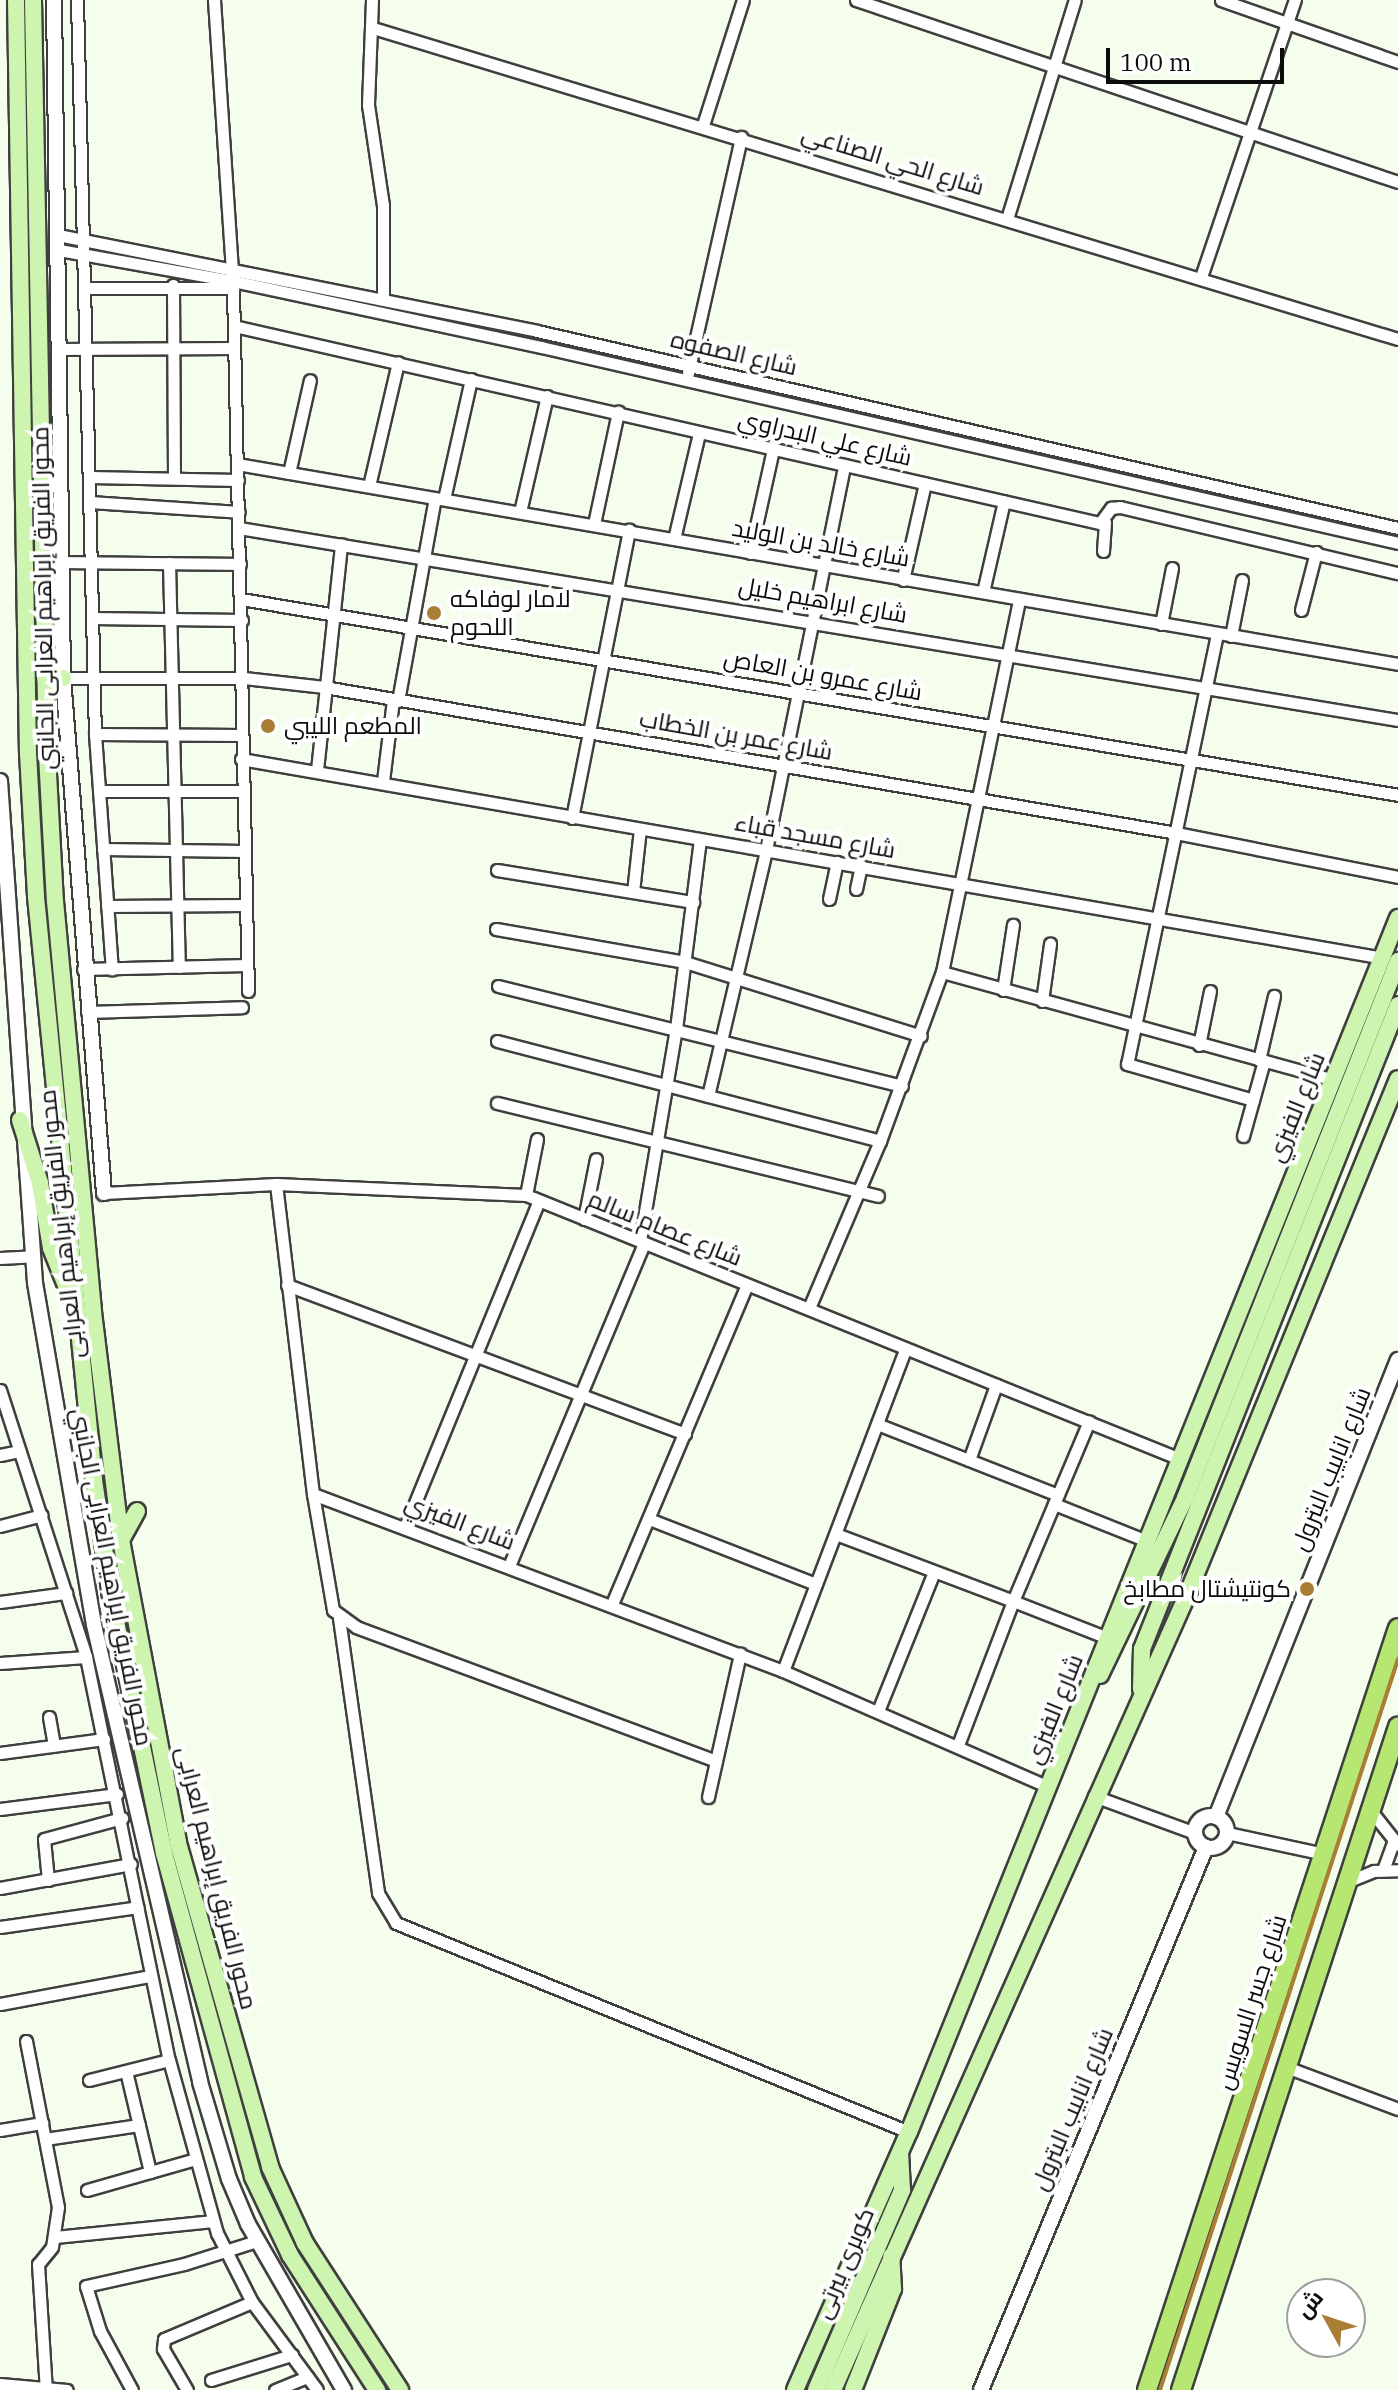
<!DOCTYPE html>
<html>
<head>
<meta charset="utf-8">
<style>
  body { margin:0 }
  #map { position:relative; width:1398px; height:2390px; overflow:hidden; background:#f5fded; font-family:"IBM Plex Serif",Cairo,serif }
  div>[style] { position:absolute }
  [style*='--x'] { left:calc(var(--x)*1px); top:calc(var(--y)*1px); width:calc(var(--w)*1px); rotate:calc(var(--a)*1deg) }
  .roads { filter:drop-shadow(2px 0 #3f3f3f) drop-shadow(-2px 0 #3f3f3f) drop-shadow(0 2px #3f3f3f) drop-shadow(0 -2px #3f3f3f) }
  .minor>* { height:11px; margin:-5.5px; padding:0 5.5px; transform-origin:5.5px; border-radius:5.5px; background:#fff }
  .tertiary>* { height:14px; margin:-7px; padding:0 7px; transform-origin:7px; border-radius:7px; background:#fff }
  .tertiary>.ring { margin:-7px; padding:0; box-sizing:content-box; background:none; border:14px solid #fff; border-radius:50% }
  .secondary>* { height:16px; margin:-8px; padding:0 8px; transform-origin:8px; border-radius:8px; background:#cef5b0 }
  .primary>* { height:18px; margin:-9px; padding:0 9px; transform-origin:9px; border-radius:9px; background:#b5e772 }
  .rail>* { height:4px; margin:-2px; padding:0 2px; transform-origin:2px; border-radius:2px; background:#aa7e35 }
  .dots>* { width:22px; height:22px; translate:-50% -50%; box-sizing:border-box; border:4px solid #fff; border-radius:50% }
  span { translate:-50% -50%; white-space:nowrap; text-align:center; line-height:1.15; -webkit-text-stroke:8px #fff; paint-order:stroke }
  .street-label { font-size:24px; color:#0c0c0c }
  .poi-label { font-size:24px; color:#0c0c0c }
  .left { translate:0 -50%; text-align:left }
  .right { translate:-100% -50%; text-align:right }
  .north { position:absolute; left:1286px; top:2278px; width:80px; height:80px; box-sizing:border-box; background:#fff; border:2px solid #9e9e9e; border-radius:50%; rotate:310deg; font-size:22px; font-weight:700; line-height:32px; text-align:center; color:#0c0c0c }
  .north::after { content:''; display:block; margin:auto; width:28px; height:36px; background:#aa7e35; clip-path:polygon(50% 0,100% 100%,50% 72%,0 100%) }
  .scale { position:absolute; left:1106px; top:48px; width:178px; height:36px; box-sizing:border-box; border:4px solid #0c0c0c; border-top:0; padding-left:10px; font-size:24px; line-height:28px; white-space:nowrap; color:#0c0c0c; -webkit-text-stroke:6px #fff; paint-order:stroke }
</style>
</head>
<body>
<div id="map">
  <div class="roads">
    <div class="minor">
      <div style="--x:77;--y:0;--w:734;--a:88.6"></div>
      <div style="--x:95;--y:734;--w:236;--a:85.9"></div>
      <div style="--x:214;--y:0;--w:289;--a:86.2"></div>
      <div style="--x:233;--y:288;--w:703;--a:88.78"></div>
      <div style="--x:372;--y:0;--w:105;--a:92.2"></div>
      <div style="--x:368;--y:105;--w:101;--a:81.5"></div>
      <div style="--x:383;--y:205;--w:93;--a:90"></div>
      <div style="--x:856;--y:0;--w:572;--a:18.56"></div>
      <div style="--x:1221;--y:0;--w:188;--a:19.3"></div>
      <div style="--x:373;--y:28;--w:1071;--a:16.88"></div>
      <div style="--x:703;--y:125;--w:131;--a:-72.3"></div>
      <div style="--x:1007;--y:219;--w:229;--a:-72.8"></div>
      <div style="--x:58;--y:235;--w:489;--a:11.3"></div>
      <div style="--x:537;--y:331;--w:883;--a:12.89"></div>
      <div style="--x:59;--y:250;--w:177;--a:10.1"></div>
      <div style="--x:233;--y:281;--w:315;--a:12.1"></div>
      <div style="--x:541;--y:347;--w:879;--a:12.88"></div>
      <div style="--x:1201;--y:277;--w:293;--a:-71.3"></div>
      <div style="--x:173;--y:285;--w:193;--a:89.7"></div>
      <div style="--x:86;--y:288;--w:147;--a:0"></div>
      <div style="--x:234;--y:326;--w:888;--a:12.82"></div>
      <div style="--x:1100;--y:523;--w:19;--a:-54"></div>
      <div style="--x:1111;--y:508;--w:9;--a:-6"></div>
      <div style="--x:1120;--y:507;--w:286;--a:13.4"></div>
      <div style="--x:60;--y:349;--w:174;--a:-0.3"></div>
      <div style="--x:688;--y:373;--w:242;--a:-77.3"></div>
      <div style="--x:237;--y:464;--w:1178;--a:9.77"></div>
      <div style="--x:289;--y:473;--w:95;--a:-77.3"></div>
      <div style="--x:90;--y:477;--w:148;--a:1.2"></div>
      <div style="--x:369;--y:486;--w:127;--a:-76.8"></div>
      <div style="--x:444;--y:499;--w:123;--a:-77.3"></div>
      <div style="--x:90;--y:502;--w:149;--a:3.8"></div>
      <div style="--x:520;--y:512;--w:119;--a:-76.9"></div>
      <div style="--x:594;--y:524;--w:115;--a:-77.9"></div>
      <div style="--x:239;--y:528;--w:1175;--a:9.41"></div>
      <div style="--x:674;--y:539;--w:109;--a:-76.7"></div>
      <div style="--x:1103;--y:551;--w:29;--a:-86"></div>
      <div style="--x:750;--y:553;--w:107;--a:-77.5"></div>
      <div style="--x:63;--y:562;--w:177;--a:0.6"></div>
      <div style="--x:169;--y:563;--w:404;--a:88.6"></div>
      <div style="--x:903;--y:580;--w:99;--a:-77.2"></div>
      <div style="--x:983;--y:592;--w:93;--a:-77"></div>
      <div style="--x:241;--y:599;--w:1173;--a:9.61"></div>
      <div style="--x:1301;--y:610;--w:60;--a:-75.5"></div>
      <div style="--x:92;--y:618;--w:150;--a:0.8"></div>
      <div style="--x:1161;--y:624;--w:57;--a:-78.9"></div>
      <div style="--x:1217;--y:634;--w:439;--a:101.8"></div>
      <div style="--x:1127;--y:1064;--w:131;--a:15.9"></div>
      <div style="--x:1231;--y:636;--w:57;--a:-78.9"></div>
      <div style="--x:63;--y:678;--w:181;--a:0"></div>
      <div style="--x:244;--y:678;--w:81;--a:6.4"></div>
      <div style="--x:324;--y:687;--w:864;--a:9.72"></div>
      <div style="--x:1176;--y:833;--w:226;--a:11.2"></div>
      <div style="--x:398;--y:701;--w:206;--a:-79.7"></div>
      <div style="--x:95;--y:734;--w:146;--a:0.4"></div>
      <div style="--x:241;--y:759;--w:1159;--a:9.88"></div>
      <div style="--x:317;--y:770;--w:227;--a:-83.9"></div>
      <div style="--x:383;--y:781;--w:82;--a:-83"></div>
      <div style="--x:99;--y:791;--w:143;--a:0"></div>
      <div style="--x:572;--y:818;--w:294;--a:-78.8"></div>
      <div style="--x:103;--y:849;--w:141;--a:0.8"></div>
      <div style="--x:497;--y:870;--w:199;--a:9.3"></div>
      <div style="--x:856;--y:889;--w:24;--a:-78"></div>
      <div style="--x:633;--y:892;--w:63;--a:-83.7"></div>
      <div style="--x:829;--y:899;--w:38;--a:-78"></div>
      <div style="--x:107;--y:906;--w:138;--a:-0.4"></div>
      <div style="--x:496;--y:929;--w:192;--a:9.9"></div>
      <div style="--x:685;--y:962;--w:247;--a:17.4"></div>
      <div style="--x:83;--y:969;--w:164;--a:-1.4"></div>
      <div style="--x:942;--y:972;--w:406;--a:15.4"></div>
      <div style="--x:498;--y:986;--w:416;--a:13.9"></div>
      <div style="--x:1003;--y:990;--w:66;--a:-81.3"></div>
      <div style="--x:1042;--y:1001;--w:58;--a:-82"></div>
      <div style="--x:87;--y:1012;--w:155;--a:-1.8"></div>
      <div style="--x:497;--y:1041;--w:396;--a:14.6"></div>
      <div style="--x:1199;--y:1045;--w:55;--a:-78.5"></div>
      <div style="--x:1259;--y:1060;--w:66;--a:-76.8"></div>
      <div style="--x:708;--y:1096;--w:253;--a:-76.7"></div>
      <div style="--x:766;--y:850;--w:393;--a:-78.5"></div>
      <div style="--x:497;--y:1103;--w:392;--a:13.7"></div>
      <div style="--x:1243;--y:1136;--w:78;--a:-74.4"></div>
      <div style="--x:276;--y:1184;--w:312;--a:83.2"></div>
      <div style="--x:313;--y:1494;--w:118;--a:80.2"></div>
      <div style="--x:333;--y:1610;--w:29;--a:36"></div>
      <div style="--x:356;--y:1627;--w:384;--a:20.4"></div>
      <div style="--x:104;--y:1193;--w:172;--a:-3"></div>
      <div style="--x:276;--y:1184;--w:250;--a:2.5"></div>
      <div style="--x:526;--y:1195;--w:705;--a:21.98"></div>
      <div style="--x:526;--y:1195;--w:57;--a:-78.9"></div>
      <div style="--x:584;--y:1219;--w:61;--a:-78.7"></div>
      <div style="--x:640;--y:1241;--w:215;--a:-80.4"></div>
      <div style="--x:676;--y:1029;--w:191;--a:-82.8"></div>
      <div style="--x:0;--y:1258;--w:33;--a:-3"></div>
      <div style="--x:287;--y:1285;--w:425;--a:20.5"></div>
      <div style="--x:809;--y:1308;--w:181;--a:-67"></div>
      <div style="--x:880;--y:1141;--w:180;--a:-69.9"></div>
      <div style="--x:942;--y:972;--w:381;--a:-78.3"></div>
      <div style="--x:0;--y:1390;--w:281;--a:72.1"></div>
      <div style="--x:86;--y:1657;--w:411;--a:78.4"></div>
      <div style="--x:169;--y:2060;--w:180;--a:74.5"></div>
      <div style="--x:217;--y:2233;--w:77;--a:63.1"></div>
      <div style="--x:252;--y:2302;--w:109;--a:53.5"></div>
      <div style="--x:877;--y:1424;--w:194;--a:21.4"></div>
      <div style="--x:0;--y:1455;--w:19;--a:-12"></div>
      <div style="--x:969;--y:1460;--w:80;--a:-70.2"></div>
      <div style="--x:313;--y:1494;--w:502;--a:20.64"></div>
      <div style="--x:783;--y:1671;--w:290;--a:23.6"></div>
      <div style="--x:1054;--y:1504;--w:100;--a:21.7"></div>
      <div style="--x:649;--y:1519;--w:179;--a:21.3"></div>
      <div style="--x:0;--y:1526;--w:43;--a:-14.7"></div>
      <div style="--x:405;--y:1527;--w:352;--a:-67.7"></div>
      <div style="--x:836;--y:1534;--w:189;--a:20.7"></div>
      <div style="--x:1013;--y:1601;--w:195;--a:-67.1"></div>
      <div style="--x:509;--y:1566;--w:350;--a:-67.3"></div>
      <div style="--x:0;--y:1602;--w:67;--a:-7.8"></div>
      <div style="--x:612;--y:1604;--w:346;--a:-67.1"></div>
      <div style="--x:339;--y:1618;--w:278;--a:81.9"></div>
      <div style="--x:378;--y:1893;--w:35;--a:59"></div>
      <div style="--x:396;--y:1923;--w:554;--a:22.17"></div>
      <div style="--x:0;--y:1663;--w:86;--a:-4"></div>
      <div style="--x:783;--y:1671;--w:343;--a:-69.2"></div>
      <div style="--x:878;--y:1711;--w:150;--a:-68.1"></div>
      <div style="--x:49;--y:1717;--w:29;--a:80"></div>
      <div style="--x:958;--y:1745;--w:154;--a:-69.1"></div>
      <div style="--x:1013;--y:1601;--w:102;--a:21.3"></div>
      <div style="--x:0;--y:1753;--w:105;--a:-7.7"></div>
      <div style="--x:1094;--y:1796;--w:108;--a:20.1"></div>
      <div style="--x:708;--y:1797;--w:147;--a:-77.4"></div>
      <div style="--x:0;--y:1809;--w:118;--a:-7.3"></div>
      <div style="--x:1371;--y:1811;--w:43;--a:51.5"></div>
      <div style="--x:1227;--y:1833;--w:99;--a:12.2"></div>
      <div style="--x:1383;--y:1870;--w:30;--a:-70"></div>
      <div style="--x:48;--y:1880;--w:41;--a:-95.6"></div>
      <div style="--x:44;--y:1839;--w:81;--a:-15.1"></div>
      <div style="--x:1349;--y:1881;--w:27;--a:-22"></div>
      <div style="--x:1374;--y:1871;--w:24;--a:-2"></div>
      <div style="--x:0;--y:1888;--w:133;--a:-10.4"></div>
      <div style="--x:0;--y:1927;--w:139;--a:-8.2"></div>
      <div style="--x:0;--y:2004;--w:153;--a:-10.6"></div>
      <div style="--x:26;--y:2041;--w:169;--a:79.1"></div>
      <div style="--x:58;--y:2207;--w:40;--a:98.5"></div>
      <div style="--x:52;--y:2247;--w:22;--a:129"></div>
      <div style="--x:38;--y:2264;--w:126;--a:86.4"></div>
      <div style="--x:1289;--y:2068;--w:116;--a:20.6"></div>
      <div style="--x:126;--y:2071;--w:104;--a:76.6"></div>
      <div style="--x:89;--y:2080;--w:82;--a:-14"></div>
      <div style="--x:0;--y:2130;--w:43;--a:-9.5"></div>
      <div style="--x:45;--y:2139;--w:95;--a:-8.5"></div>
      <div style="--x:87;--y:2190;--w:113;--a:-15.9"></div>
      <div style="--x:55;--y:2237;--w:159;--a:-5.8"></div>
      <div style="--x:211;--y:2380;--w:85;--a:-17.2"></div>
      <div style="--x:0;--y:2384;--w:67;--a:5.1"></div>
      <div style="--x:132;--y:2390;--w:67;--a:-118.5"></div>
      <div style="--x:100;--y:2331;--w:47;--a:-107.3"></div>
      <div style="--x:86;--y:2286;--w:100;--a:-12.7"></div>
      <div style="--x:184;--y:2264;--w:77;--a:-17.5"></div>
      <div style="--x:187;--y:2390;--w:48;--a:-120.3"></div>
      <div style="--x:163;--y:2349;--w:10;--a:-84"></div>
      <div style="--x:164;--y:2339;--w:95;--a:-22.8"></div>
      <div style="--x:275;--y:2390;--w:35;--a:-22"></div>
    </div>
    <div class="tertiary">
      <div style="--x:54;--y:0;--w:678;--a:89.24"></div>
      <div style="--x:63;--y:678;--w:517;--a:85.45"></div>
      <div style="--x:0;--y:781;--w:503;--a:86.01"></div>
      <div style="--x:35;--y:1283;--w:347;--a:80.2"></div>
      <div style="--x:94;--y:1625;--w:469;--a:76.9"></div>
      <div style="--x:200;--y:2082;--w:101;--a:73.4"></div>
      <div style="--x:229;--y:2179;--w:49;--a:67.1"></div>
      <div style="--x:248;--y:2224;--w:192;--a:60"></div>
      <div class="ring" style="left:1195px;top:1816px;width:18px;height:18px"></div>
      <div style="--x:1216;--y:1817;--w:492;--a:-68.3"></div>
      <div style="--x:981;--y:2390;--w:588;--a:-67.49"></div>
    </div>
    <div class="secondary">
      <div style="--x:16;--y:0;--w:753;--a:89.09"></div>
      <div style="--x:28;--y:753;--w:144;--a:86.8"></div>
      <div style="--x:36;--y:897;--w:586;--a:84.32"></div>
      <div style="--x:94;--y:1480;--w:118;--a:81.7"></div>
      <div style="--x:111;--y:1597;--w:261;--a:78.3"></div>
      <div style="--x:164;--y:1853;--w:336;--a:74.6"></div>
      <div style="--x:253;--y:2177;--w:86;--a:64.6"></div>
      <div style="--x:290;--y:2255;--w:161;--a:57.2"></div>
      <div style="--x:33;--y:0;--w:755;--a:88.94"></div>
      <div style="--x:47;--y:755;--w:146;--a:86.9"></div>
      <div style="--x:55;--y:901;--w:413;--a:84.7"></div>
      <div style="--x:93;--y:1312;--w:230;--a:83"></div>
      <div style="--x:121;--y:1540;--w:308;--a:79.3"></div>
      <div style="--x:178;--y:1843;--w:337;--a:74.1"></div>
      <div style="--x:270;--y:2167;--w:84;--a:65.3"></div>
      <div style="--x:305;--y:2243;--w:175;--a:57.1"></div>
      <div style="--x:45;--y:678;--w:18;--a:0"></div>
      <div style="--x:20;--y:1120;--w:66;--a:72.4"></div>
      <div style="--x:40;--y:1183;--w:66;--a:80.4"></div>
      <div style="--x:51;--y:1248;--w:54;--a:68.2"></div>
      <div style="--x:121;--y:1540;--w:33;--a:-61"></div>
      <div style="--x:1100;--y:1675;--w:196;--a:-64.3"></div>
      <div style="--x:1185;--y:1498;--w:578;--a:-68.36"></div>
      <div style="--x:1141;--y:1689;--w:40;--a:-88.6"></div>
      <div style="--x:1142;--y:1649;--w:693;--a:-68.32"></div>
      <div style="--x:795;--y:2390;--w:282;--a:-66.2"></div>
      <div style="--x:909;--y:2132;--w:1309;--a:-68.06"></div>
      <div style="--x:816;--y:2390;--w:218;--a:-66.7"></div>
      <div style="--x:902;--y:2190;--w:36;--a:-93"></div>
      <div style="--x:833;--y:2390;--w:872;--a:-65.99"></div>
      <div style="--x:1188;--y:1593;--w:555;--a:-67.78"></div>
      <div style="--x:853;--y:2390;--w:109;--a:-68.4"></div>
      <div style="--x:893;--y:2289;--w:33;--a:-93"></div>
    </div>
    <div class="primary">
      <div style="--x:1147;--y:2390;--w:802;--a:-71.77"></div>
      <div style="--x:1181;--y:2390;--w:698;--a:-71.88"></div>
    </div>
  </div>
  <div class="rail">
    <div style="--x:1160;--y:2390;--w:769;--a:-71.97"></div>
  </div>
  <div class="dots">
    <div style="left:434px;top:613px;background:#aa7e35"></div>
    <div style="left:268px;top:726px;background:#aa7e35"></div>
    <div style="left:1307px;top:1589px;background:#aa7e35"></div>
  </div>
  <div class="street-label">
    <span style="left:893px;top:160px;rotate:17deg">شارع الحي الصناعي</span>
    <span style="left:734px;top:353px;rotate:13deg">شارع الصفوه</span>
    <span style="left:825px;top:438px;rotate:13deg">شارع علي البدراوي</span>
    <span style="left:821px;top:543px;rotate:10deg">شارع خالد بن الوليد</span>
    <span style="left:43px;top:598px;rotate:-91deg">محور الفريق إبراهيم العرابى الجانبي</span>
    <span style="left:823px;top:600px;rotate:10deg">شارع ابراهيم خليل</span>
    <span style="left:823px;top:675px;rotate:10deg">شارع عمرو بن العاص</span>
    <span style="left:736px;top:735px;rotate:10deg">شارع عمر بن الخطاب</span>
    <span style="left:815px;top:836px;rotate:10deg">شارع مسجد قباء</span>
    <span style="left:1296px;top:1107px;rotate:-68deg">شارع الفيزي</span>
    <span style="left:61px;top:1224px;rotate:-96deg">محور الفريق إبراهيم العرابى</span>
    <span style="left:665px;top:1228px;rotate:22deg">شارع عصام سالم</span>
    <span style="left:1331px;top:1469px;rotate:-68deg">شارع انابيب البترول</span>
    <span style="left:460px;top:1522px;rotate:21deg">شارع الفيزي</span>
    <span style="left:112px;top:1577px;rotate:79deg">محور الفريق إبراهيم العرابى الجانبي</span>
    <span style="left:1054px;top:1709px;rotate:-68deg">شارع الفيزي</span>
    <span style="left:217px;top:1878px;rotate:76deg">محور الفريق إبراهيم العرابى</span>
    <span style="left:1251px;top:2002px;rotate:-72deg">شارع جسر السويس</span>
    <span style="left:1072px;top:2109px;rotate:-67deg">شارع انابيب البترول</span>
    <span style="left:844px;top:2263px;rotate:-67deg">كوبرى بيرتى</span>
  </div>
  <div class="poi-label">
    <span class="left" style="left:450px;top:613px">لامار لوفاكه<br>اللحوم</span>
    <span class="left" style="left:284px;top:726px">المطعم الليبي</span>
    <span class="right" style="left:1291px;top:1589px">كونتيشتال مطابخ</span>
  </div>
  <div class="north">ش</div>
  <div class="scale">100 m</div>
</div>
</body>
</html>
